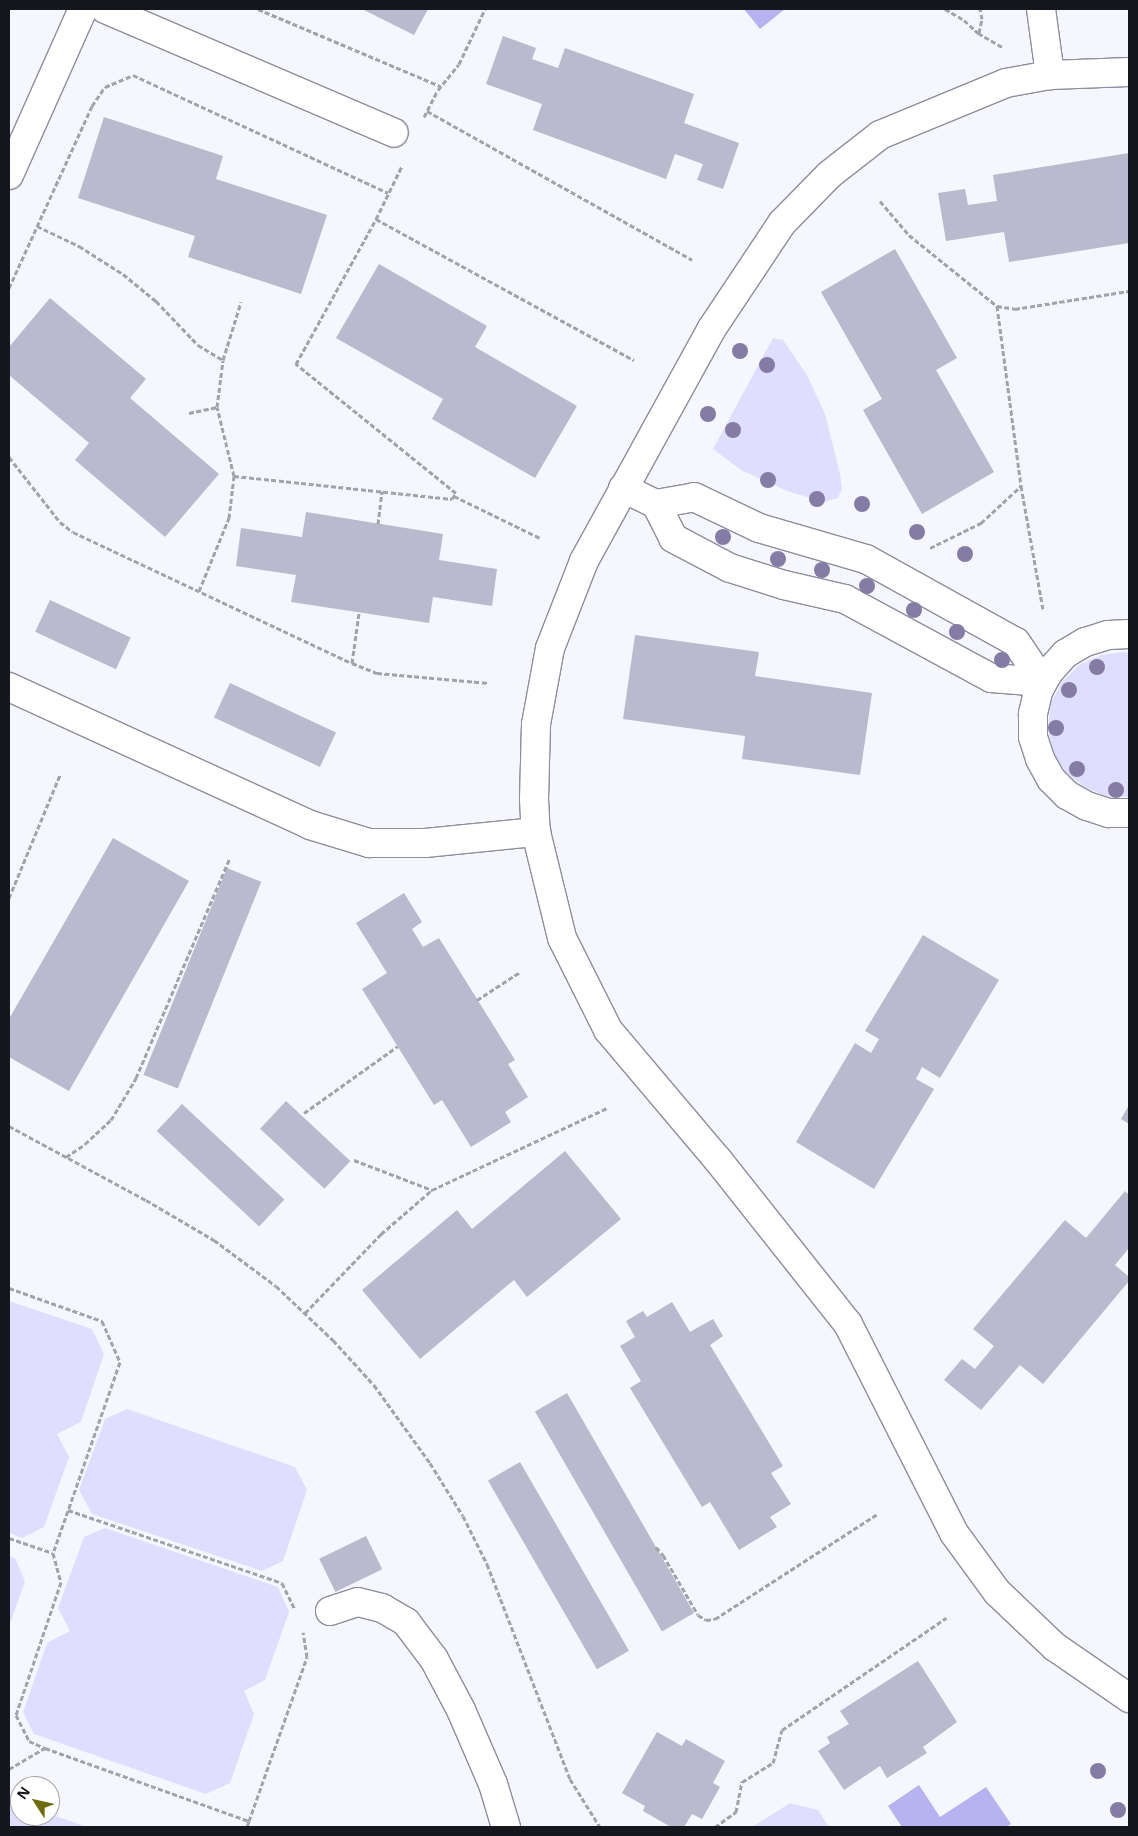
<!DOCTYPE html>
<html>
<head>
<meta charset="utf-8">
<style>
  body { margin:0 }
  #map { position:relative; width:1138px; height:1836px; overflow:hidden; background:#f6f6fe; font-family:"Noto Sans",sans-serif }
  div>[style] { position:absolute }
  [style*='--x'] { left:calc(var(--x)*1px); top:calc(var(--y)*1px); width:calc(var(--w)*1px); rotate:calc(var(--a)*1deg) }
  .green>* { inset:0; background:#e0deff }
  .water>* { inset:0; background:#b7b3f0 }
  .building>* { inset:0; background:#bab9cd; transform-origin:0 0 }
  .path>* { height:3px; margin-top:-1.5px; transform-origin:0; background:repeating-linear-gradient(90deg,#a2a2aa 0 5px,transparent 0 7.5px) }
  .roads { filter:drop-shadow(1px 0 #8d8d9f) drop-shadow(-1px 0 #8d8d9f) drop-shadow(0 1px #8d8d9f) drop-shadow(0 -1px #8d8d9f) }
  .minor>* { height:28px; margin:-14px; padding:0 14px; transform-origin:14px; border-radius:14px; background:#fff }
  .trees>* { width:16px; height:16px; margin:-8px; border-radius:50%; background:#857ca6 }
  span { translate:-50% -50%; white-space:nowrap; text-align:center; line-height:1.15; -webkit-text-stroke:5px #fff; paint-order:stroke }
  .frame { position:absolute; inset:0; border:10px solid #16161d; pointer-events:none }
  .north { position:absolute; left:10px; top:1776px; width:50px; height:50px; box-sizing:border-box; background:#fff; border:1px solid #a2a2a5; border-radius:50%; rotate:305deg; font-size:14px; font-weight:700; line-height:20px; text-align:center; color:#16161d }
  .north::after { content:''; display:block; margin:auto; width:18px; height:22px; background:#6f6b08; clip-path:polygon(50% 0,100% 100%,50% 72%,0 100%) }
</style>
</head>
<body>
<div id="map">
  <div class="green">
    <div style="clip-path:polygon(773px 338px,783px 340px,807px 375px,825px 414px,840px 474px,842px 489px,838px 498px,824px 502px,787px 491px,741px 470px,713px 449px)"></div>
    <div style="clip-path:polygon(1124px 652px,1129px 653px,1129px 797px,1106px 796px,1084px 787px,1065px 771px,1053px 751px,1048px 727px,1051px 703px,1062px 682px,1079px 665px,1101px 655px)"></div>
    <div style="clip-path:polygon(9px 1301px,92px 1329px,104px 1354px,81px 1422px,57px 1434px,69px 1457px,44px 1527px,22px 1538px,9px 1533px)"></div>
    <div style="clip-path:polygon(127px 1409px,295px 1467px,307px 1490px,283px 1561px,262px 1571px,92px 1514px,79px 1490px,105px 1419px)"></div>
    <div style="clip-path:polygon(105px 1528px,278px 1587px,289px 1612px,265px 1680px,244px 1691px,254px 1714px,230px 1783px,206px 1794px,34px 1734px,23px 1712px,47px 1643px,70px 1631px,58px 1608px,84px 1537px)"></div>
    <div style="clip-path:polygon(9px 1556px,15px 1558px,25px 1581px,9px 1627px)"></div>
    <div style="clip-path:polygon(9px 1800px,20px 1804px,20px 1816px,50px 1814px,87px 1827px,9px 1827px)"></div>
    <div style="clip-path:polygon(790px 1803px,818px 1810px,829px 1827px,752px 1827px)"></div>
  </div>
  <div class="water">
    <div style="clip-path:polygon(744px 9px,785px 9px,760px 29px)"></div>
    <div style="clip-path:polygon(919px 1785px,940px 1817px,986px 1787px,1011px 1824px,1006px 1827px,902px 1827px,888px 1806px)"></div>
  </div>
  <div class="building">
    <div style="clip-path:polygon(362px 9px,428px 9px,414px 35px)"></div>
    <div style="clip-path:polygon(503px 36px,536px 48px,532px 59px,558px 68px,565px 48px,694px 94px,684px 123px,739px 143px,723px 189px,697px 180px,703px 164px,675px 154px,666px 179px,533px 130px,542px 104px,486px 84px)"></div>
    <div style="clip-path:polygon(104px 117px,223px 156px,216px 179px,327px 215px,301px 294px,188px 257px,195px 236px,78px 198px)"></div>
    <div style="clip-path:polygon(1129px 153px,1129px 243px,1009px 262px,1004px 232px,946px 241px,938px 193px,965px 189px,968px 205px,997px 201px,993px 175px)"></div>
    <div style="clip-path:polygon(895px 249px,957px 358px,936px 370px,994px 472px,922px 514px,863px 410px,882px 399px,821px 292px)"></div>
    <div style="clip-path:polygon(379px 264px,487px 326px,475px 347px,577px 406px,535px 478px,432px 419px,443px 399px,336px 338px)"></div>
    <div style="clip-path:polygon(50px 298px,146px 379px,130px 398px,219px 474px,165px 537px,75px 460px,89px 443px,9px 375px,9px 347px)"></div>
    <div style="clip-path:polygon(306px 512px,443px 534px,439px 560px,497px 569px,492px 606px,433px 597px,429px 623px,291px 602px,296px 575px,236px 566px,241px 528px,302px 537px)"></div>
    <div style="left:50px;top:600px;width:89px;height:35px;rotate:25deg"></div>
    <div style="clip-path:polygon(635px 635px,759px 652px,755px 676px,872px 693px,860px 775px,742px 759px,745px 736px,623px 719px)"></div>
    <div style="left:230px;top:683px;width:117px;height:38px;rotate:25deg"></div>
    <div style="clip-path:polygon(113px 838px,189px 881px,69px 1091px,9px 1057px,9px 1019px)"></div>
    <div style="left:227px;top:868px;width:37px;height:223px;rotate:22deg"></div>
    <div style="clip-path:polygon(404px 893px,422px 922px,412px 929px,423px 947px,439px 938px,515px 1060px,508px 1064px,528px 1097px,505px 1112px,511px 1122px,471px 1147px,442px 1100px,434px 1105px,362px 989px,387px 973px,356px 923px)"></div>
    <div style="clip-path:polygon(923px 935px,999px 980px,940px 1078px,922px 1067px,916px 1079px,934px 1089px,874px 1189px,796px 1142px,855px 1043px,871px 1053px,879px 1039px,865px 1031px)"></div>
    <div style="left:286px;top:1101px;width:88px;height:38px;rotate:43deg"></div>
    <div style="left:182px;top:1104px;width:140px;height:37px;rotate:43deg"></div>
    <div style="clip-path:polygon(1129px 1105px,1129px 1124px,1121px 1119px)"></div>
    <div style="clip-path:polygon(565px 1151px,621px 1219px,527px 1297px,514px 1280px,420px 1359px,362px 1290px,457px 1210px,472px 1229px)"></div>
    <div style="clip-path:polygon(1125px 1191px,1129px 1195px,1129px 1248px,1115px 1265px,1129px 1277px,1129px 1281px,1043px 1384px,1020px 1365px,981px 1410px,944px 1380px,962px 1359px,975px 1369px,994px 1346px,973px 1329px,1065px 1220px,1086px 1238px)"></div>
    <div style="clip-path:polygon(672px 1302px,690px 1332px,713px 1319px,723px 1336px,710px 1345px,783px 1466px,771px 1473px,791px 1504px,770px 1517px,777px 1527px,739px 1550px,710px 1502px,702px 1507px,630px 1388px,641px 1381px,620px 1346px,635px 1337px,626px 1321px,643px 1311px,647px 1317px)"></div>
    <div style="left:567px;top:1393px;width:254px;height:37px;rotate:60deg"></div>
    <div style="left:520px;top:1462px;width:218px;height:37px;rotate:60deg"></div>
    <div style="left:366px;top:1536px;width:37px;height:52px;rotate:64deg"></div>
    <div style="clip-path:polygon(918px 1661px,957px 1722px,923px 1747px,927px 1753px,887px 1778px,880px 1766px,844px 1790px,818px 1751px,830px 1743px,827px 1737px,849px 1724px,840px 1711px)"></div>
    <div style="clip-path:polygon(657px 1732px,682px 1746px,686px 1739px,725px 1761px,713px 1783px,720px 1787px,702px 1819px,692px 1814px,684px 1827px,671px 1827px,643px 1811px,645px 1806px,622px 1793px)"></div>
  </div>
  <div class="path">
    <div style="--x:258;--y:9;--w:198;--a:22.9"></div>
    <div style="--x:945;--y:9;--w:22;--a:30"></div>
    <div style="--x:964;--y:20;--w:19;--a:43"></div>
    <div style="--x:978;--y:33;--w:28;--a:30"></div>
    <div style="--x:979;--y:33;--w:14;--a:-78"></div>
    <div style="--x:982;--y:19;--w:10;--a:-101"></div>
    <div style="--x:427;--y:111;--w:304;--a:29.3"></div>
    <div style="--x:424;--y:117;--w:30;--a:-63"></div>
    <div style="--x:438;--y:90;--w:33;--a:-51"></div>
    <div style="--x:459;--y:64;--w:61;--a:-64.7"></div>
    <div style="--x:880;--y:201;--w:45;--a:49.5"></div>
    <div style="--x:909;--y:235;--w:113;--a:38.9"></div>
    <div style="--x:997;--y:306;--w:18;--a:9"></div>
    <div style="--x:1015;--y:309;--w:115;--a:-9"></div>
    <div style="--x:376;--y:219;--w:294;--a:28.7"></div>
    <div style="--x:37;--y:226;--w:47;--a:25.5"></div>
    <div style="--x:79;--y:246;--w:52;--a:32.5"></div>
    <div style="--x:123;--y:274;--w:43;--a:39.3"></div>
    <div style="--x:156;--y:301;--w:61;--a:46.3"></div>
    <div style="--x:198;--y:345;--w:29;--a:31"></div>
    <div style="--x:223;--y:360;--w:61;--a:-72.8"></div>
    <div style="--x:9;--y:288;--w:200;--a:-65.5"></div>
    <div style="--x:92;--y:106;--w:23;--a:-56"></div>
    <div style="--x:105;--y:87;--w:30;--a:-23"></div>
    <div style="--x:133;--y:75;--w:281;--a:24.8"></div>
    <div style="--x:997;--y:306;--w:182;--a:82.4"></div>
    <div style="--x:1021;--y:486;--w:125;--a:79.9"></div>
    <div style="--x:189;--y:413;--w:29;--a:-12"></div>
    <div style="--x:9;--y:457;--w:83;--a:51.9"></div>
    <div style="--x:60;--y:522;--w:16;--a:38"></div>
    <div style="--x:73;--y:532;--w:308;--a:25.2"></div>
    <div style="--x:352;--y:663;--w:27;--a:22"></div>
    <div style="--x:377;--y:673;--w:112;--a:5.1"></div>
    <div style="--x:234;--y:476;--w:219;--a:6"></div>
    <div style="--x:452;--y:499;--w:7;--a:-56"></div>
    <div style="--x:456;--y:493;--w:206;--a:-141.1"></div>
    <div style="--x:296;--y:364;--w:166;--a:-61.1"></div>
    <div style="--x:376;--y:219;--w:59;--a:-63.9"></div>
    <div style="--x:454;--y:496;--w:96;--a:26"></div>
    <div style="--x:378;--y:524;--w:33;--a:-83"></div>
    <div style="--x:930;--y:548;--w:57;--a:-26.1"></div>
    <div style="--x:981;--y:523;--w:54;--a:-42.8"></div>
    <div style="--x:199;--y:591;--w:79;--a:-67.7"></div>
    <div style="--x:229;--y:518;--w:42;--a:-83.2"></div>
    <div style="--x:234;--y:476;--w:71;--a:-103.8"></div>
    <div style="--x:217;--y:407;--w:47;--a:-82.7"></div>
    <div style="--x:352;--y:663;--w:50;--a:-82"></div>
    <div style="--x:9;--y:898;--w:133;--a:-67.5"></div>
    <div style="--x:477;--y:1000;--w:51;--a:-33.1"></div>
    <div style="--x:304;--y:1113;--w:115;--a:-35.5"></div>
    <div style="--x:9;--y:1126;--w:156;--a:28.4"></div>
    <div style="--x:146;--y:1200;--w:79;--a:30.5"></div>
    <div style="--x:214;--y:1240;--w:77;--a:36.6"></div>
    <div style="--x:276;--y:1286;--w:79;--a:43.5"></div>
    <div style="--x:333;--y:1340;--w:61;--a:47.7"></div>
    <div style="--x:374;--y:1385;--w:96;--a:54.3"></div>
    <div style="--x:430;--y:1463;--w:62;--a:58.1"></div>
    <div style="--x:463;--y:1516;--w:54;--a:63.4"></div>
    <div style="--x:487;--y:1564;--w:230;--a:68.9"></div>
    <div style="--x:570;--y:1779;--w:57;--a:58"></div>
    <div style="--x:66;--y:1157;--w:23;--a:-34"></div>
    <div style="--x:85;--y:1144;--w:35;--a:-43"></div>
    <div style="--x:111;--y:1120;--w:49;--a:-59.2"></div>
    <div style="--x:136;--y:1078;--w:239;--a:-66.9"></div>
    <div style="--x:354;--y:1160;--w:84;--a:21"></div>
    <div style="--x:432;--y:1190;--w:193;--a:-25.1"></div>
    <div style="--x:9;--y:1288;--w:99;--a:19.5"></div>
    <div style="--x:102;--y:1321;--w:45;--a:66.3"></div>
    <div style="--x:120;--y:1362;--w:202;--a:109.3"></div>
    <div style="--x:53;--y:1553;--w:30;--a:75"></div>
    <div style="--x:61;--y:1582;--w:140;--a:108.7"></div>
    <div style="--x:16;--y:1715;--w:29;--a:63"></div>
    <div style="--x:29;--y:1741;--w:17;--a:24"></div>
    <div style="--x:305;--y:1313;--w:110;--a:-46.1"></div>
    <div style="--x:381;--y:1234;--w:67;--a:-40.8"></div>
    <div style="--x:68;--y:1510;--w:226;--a:18.8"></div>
    <div style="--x:282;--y:1583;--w:30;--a:64"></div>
    <div style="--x:9;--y:1538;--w:46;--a:18.8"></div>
    <div style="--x:656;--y:1547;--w:11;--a:49"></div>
    <div style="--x:663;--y:1555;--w:69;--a:59.7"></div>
    <div style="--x:698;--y:1615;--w:9;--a:32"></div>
    <div style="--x:706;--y:1620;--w:9;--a:-6"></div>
    <div style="--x:715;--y:1619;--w:193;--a:-32.9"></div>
    <div style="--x:9;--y:1769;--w:42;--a:-30.3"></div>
    <div style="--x:45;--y:1748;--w:217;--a:19.7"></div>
    <div style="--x:249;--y:1821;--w:6;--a:108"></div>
    <div style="--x:249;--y:1821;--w:174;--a:-70.5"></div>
    <div style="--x:307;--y:1657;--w:25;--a:-99"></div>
    <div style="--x:715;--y:1827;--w:26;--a:-36"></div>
    <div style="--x:736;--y:1812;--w:31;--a:-79"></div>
    <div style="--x:742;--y:1782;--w:36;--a:-32"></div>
    <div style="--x:773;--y:1763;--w:34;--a:-75"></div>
    <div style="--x:782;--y:1730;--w:199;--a:-34.3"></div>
  </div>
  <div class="roads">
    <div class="minor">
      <div style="--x:105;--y:9;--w:314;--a:23.2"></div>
      <div style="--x:1041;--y:9;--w:67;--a:82.2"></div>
      <div style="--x:1129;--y:72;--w:79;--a:177.8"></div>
      <div style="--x:1050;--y:75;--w:45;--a:169.7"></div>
      <div style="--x:1006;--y:83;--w:136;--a:157.6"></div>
      <div style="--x:880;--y:135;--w:65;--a:141.9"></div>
      <div style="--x:829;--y:175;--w:67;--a:134.4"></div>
      <div style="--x:782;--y:223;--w:128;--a:123.6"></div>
      <div style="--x:711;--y:330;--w:264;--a:118.8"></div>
      <div style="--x:584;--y:561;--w:93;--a:111.3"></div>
      <div style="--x:550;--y:648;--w:77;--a:100.4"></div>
      <div style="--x:536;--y:724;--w:75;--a:91.5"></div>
      <div style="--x:534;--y:799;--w:33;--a:87"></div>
      <div style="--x:536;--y:832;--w:109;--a:76.2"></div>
      <div style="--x:562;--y:938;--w:103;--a:63.4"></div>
      <div style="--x:608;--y:1030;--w:170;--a:49.8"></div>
      <div style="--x:718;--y:1160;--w:209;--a:51.6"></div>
      <div style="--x:848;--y:1324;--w:234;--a:63.1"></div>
      <div style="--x:954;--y:1533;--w:73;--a:53.9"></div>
      <div style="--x:997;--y:1592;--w:80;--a:43.5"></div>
      <div style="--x:1055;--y:1647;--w:90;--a:34.6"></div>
      <div style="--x:9;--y:175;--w:182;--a:-66"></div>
      <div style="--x:623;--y:488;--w:37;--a:26"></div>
      <div style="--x:656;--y:504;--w:39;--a:-10"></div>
      <div style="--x:694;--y:497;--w:72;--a:25.5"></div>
      <div style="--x:759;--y:528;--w:111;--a:16.2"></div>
      <div style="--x:866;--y:559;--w:171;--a:29"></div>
      <div style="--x:1016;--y:642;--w:48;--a:56"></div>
      <div style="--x:656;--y:504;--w:38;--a:63"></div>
      <div style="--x:673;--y:538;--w:64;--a:27.8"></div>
      <div style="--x:730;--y:568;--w:57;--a:17.5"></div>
      <div style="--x:784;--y:585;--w:63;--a:12.9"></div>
      <div style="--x:845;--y:599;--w:166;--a:28.4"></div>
      <div style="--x:991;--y:678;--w:52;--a:4.4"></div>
      <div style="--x:1129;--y:634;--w:21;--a:177"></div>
      <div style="--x:1108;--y:635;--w:24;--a:163"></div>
      <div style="--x:1085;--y:642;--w:23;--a:149"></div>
      <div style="--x:1065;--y:654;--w:24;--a:132"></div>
      <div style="--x:1049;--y:672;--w:12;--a:121"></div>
      <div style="--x:1043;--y:682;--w:11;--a:117"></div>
      <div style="--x:1038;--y:692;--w:23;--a:103"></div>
      <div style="--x:1033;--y:714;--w:23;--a:90"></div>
      <div style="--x:1033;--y:737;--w:23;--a:72"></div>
      <div style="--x:1040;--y:759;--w:23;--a:61"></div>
      <div style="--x:1051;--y:779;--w:23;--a:45"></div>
      <div style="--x:1067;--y:795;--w:23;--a:29"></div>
      <div style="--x:1087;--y:806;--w:23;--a:18"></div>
      <div style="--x:1109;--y:813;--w:20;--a:0"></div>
      <div style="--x:9;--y:687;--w:331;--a:24.6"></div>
      <div style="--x:310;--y:825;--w:62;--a:17"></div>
      <div style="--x:369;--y:843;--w:56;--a:0"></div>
      <div style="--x:425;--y:843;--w:112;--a:-5.7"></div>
      <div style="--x:330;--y:1611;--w:29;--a:-18"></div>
      <div style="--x:358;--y:1602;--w:25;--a:14"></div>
      <div style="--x:382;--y:1608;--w:28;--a:30"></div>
      <div style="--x:406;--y:1622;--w:46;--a:52.9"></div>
      <div style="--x:434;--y:1659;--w:58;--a:62.1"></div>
      <div style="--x:461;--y:1710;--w:81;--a:66.6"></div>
      <div style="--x:493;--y:1784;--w:45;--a:73.2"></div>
    </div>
  </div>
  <div class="trees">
    <div style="left:740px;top:351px"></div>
    <div style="left:767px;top:365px"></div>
    <div style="left:708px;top:414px"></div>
    <div style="left:733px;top:430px"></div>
    <div style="left:768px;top:480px"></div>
    <div style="left:817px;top:499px"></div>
    <div style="left:862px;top:504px"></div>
    <div style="left:917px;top:532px"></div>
    <div style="left:723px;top:537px"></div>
    <div style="left:965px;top:554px"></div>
    <div style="left:778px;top:559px"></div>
    <div style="left:822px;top:570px"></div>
    <div style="left:867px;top:586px"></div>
    <div style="left:914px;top:610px"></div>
    <div style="left:957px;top:632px"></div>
    <div style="left:1002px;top:660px"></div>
    <div style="left:1097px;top:667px"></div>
    <div style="left:1069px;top:690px"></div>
    <div style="left:1056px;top:728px"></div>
    <div style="left:1077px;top:769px"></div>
    <div style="left:1116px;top:790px"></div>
    <div style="left:1098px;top:1771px"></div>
    <div style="left:1118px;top:1810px"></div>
  </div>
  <div class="frame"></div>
  <div class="north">N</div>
</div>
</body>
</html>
